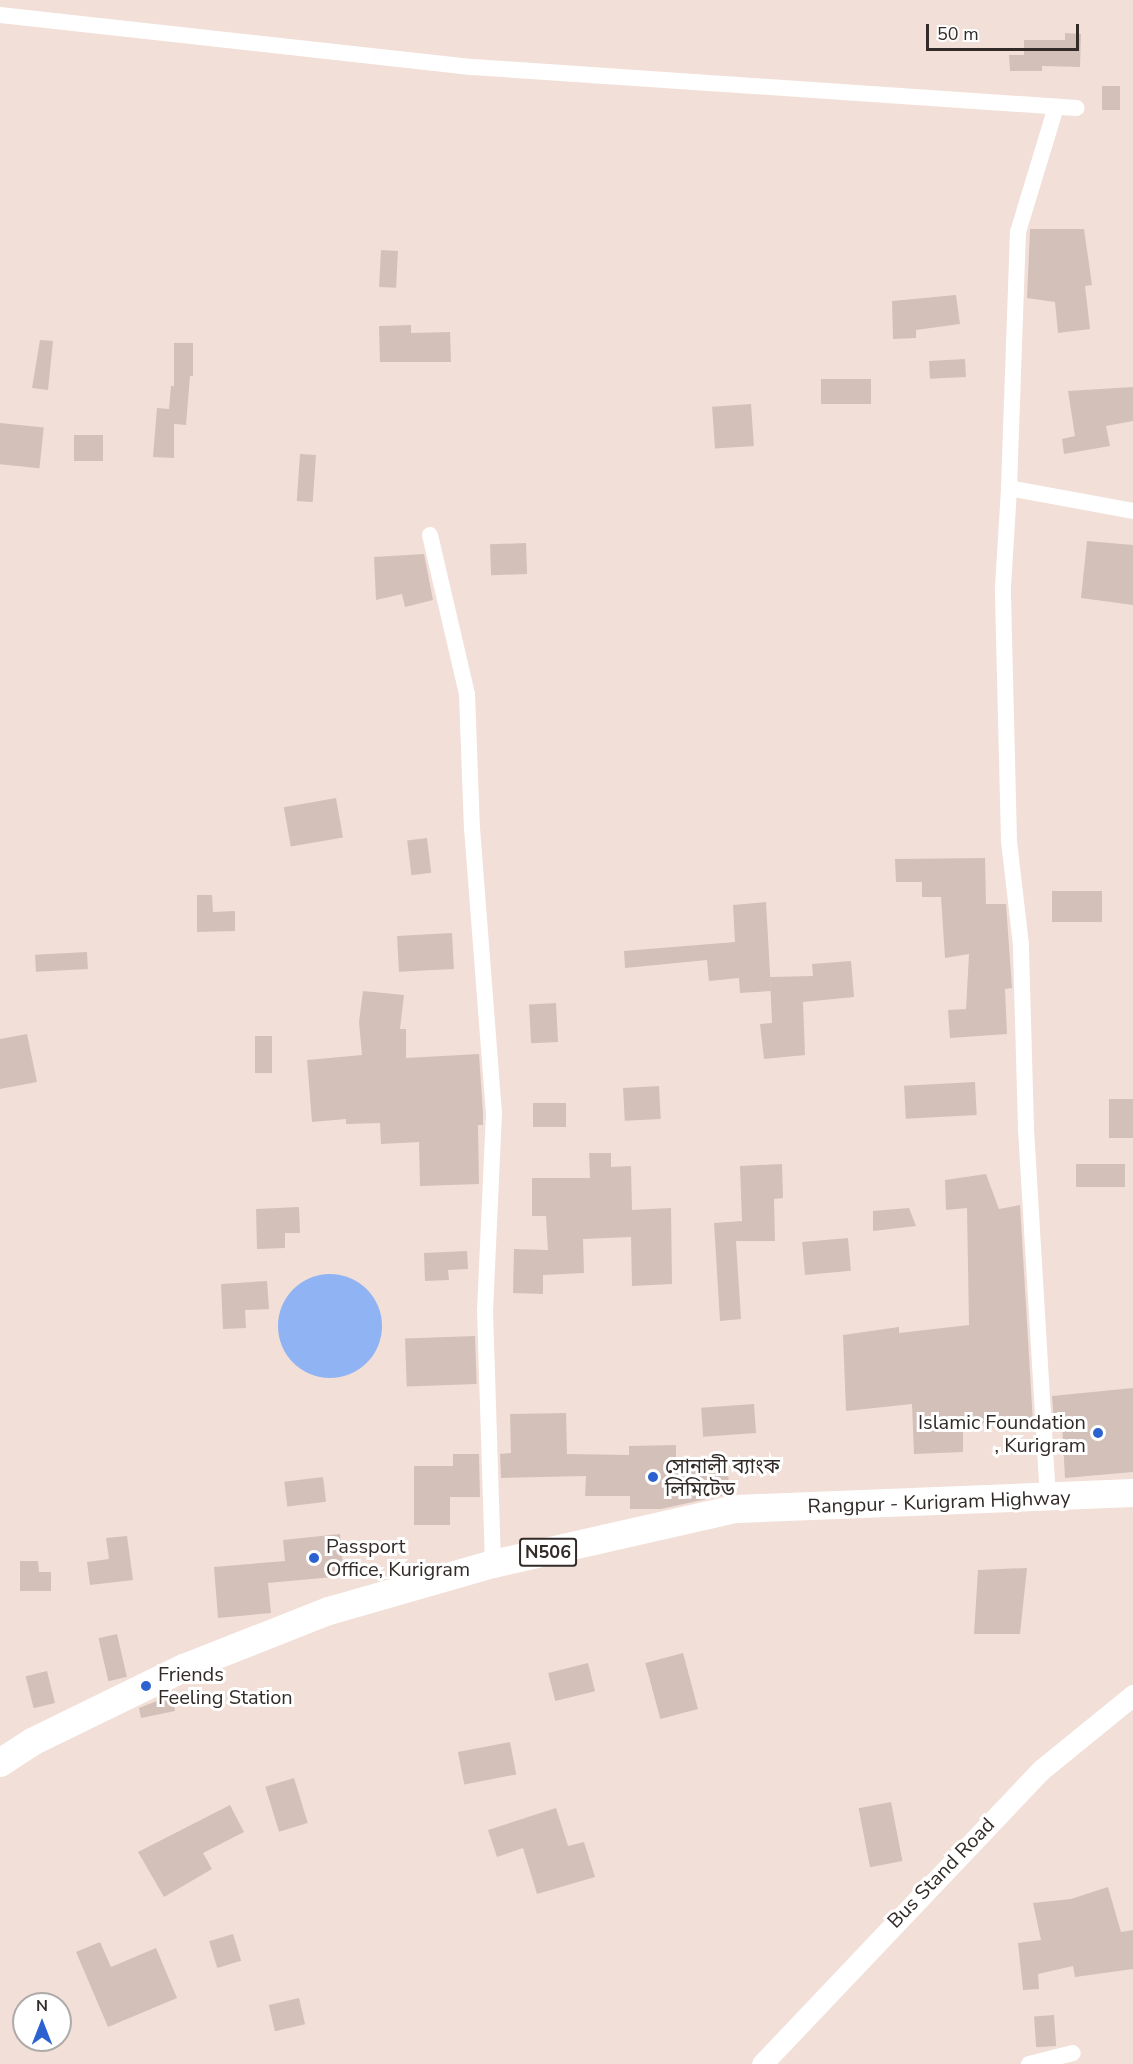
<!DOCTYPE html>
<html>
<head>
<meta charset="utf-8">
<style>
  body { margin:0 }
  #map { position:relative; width:1133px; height:2064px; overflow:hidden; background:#f2dfd7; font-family:"Nunito Sans","Noto Sans Bengali",sans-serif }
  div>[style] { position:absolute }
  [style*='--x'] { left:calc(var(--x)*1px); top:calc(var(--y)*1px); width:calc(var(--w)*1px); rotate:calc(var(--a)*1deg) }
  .water>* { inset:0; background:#90b3f4 }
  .round { border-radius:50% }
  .building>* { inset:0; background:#d3c1b9; transform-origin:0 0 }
  .minor>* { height:16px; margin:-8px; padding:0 8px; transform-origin:8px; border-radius:8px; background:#fff }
  .tertiary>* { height:21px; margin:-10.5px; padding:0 10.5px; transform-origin:10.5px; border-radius:10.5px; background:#fff }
  .trunk>* { height:28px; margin:-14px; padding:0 14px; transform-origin:14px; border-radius:14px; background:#fff }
  .dots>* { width:16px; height:16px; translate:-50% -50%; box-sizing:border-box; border:3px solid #fff; border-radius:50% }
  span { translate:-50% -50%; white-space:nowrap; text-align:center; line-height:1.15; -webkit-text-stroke:6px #fff; paint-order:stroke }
  .shield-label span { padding:2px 4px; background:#fff; border:2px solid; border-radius:4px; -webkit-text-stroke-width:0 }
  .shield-label { font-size:18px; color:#322b28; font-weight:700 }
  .poi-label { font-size:20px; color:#322b28 }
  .right { translate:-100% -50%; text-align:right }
  .left { translate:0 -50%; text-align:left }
  .street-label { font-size:20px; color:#322b28 }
  .north { position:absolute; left:12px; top:1992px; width:60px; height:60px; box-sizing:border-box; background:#fff; border:2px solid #adaaa9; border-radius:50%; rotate:0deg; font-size:16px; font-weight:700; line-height:24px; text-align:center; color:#322b28 }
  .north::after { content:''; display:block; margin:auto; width:21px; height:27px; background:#2c62d0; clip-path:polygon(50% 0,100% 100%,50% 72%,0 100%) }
  .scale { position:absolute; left:926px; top:24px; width:153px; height:27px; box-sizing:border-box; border:3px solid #322b28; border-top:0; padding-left:8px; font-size:18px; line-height:21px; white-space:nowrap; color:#322b28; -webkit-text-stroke:4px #fff; paint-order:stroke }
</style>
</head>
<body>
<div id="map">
  <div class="water">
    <div class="round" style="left:278px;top:1274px;width:104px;height:104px"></div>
  </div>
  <div class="building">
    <div style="clip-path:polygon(1065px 33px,1081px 34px,1080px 67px,1042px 66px,1042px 71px,1010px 71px,1009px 55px,1024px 55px,1024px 40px,1065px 40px)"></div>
    <div style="left:1102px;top:86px;width:18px;height:24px"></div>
    <div style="clip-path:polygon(1030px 229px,1084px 229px,1092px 285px,1085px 286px,1090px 329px,1058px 333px,1055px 302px,1027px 298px)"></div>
    <div style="left:381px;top:250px;width:17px;height:37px;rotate:3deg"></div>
    <div style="clip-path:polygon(956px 295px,960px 324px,916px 330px,916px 338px,893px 339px,892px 301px)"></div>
    <div style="clip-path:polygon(411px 325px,411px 333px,450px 332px,451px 362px,380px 362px,379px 326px)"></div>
    <div style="clip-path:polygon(40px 340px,53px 341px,48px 390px,32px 388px)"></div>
    <div style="clip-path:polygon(174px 343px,193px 343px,193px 376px,190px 376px,186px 425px,174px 424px,174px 458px,153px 457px,157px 408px,169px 409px,171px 386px,174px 386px)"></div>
    <div style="left:965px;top:359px;width:18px;height:36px;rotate:87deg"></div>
    <div style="left:871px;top:379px;width:25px;height:50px;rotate:90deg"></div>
    <div style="clip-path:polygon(1133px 387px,1133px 421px,1106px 426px,1110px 446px,1064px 454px,1062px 439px,1075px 436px,1068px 391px)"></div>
    <div style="left:751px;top:404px;width:42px;height:39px;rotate:86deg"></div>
    <div style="left:0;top:423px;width:44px;height:41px;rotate:6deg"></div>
    <div style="left:74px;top:435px;width:29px;height:26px"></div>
    <div style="left:300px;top:454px;width:16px;height:47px;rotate:4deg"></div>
    <div style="clip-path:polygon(1087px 541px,1133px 545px,1133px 605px,1081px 598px)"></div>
    <div style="left:526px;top:543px;width:31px;height:36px;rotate:88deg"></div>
    <div style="clip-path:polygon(424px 554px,433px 600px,405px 607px,402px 594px,376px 600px,374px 557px)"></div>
    <div style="left:336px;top:798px;width:40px;height:53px;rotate:80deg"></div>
    <div style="left:427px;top:838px;width:35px;height:20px;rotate:83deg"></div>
    <div style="clip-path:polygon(985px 858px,986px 904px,1006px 904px,1012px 988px,1005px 989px,1007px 1034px,950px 1038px,948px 1010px,966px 1009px,969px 954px,945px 958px,941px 897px,922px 897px,922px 882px,896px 882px,895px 859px)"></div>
    <div style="left:1052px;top:891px;width:50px;height:31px"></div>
    <div style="clip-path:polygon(197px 895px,212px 895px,213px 912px,235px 911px,235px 931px,197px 932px)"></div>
    <div style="clip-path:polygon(766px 902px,771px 991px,740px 993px,739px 978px,709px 981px,707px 960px,625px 968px,624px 951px,735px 942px,733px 905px)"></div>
    <div style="left:452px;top:933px;width:36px;height:55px;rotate:87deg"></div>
    <div style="left:87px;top:952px;width:17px;height:52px;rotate:87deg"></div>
    <div style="clip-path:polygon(851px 961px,854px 997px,803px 1002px,805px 1055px,764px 1059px,760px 1024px,772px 1023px,770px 977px,813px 976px,812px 964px)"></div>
    <div style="clip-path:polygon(363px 991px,404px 995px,400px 1029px,406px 1029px,406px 1058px,479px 1054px,483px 1113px,483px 1125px,478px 1125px,479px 1184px,420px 1186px,419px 1142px,381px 1144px,380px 1123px,346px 1124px,346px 1119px,312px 1122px,307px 1060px,362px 1055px,359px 1022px)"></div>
    <div style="left:556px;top:1003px;width:39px;height:27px;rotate:87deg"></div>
    <div style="clip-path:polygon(27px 1034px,37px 1082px,0 1089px,0 1039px)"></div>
    <div style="left:255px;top:1036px;width:17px;height:37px"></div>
    <div style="left:975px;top:1082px;width:33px;height:71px;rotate:87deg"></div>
    <div style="left:659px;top:1086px;width:33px;height:36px;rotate:87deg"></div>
    <div style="left:1133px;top:1099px;width:39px;height:24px;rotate:90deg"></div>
    <div style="left:533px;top:1103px;width:33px;height:24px"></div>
    <div style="clip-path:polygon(589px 1153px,611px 1153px,611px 1167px,631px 1166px,632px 1210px,671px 1208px,672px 1284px,632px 1286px,631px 1237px,583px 1239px,584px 1273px,543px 1275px,543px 1294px,513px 1293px,514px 1249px,548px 1250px,546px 1216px,532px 1216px,532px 1178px,590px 1178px)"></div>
    <div style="clip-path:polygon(782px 1164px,783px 1198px,774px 1199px,775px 1241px,736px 1241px,741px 1319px,720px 1321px,714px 1223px,742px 1221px,740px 1166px)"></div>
    <div style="left:1125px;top:1164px;width:23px;height:49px;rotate:90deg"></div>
    <div style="clip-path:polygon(986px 1174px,999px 1209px,1020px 1205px,1033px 1423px,963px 1423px,963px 1452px,914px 1454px,912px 1404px,846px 1411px,843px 1335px,899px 1327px,899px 1333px,969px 1325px,967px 1208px,946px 1210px,945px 1180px)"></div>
    <div style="clip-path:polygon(299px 1207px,300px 1233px,285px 1233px,285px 1248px,257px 1249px,256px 1209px)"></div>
    <div style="clip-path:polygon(909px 1208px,916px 1226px,873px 1231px,873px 1211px)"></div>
    <div style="left:848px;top:1238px;width:33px;height:46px;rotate:85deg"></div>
    <div style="clip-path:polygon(467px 1251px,468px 1269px,448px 1270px,449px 1280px,425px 1281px,424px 1253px)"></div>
    <div style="clip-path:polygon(267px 1281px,269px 1309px,245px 1310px,246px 1328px,223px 1329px,221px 1284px)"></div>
    <div style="left:475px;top:1336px;width:48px;height:70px;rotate:88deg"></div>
    <div style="clip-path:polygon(1133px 1388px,1133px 1472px,1065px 1478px,1062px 1423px,1054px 1423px,1052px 1396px)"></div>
    <div style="left:754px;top:1404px;width:29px;height:53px;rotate:86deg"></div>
    <div style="clip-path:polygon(566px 1413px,567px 1454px,629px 1455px,629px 1446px,676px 1445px,676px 1471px,728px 1467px,729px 1494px,661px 1509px,630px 1509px,630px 1496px,585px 1496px,586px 1476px,501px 1478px,500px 1454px,511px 1453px,510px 1414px)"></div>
    <div style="clip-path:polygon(453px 1454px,479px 1454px,480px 1497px,450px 1497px,450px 1525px,414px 1525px,414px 1466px,453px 1466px)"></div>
    <div style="left:323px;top:1477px;width:25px;height:39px;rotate:83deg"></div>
    <div style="clip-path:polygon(340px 1534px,344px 1576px,268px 1583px,271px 1613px,218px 1618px,214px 1567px,285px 1561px,283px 1540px)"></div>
    <div style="clip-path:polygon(127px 1536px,133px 1580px,90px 1585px,87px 1562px,109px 1559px,106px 1538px)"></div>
    <div style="clip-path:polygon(20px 1561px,38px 1561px,39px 1572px,51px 1572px,51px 1591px,20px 1591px)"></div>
    <div style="clip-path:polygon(1027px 1568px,1020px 1634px,974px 1634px,978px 1570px)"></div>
    <div style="left:117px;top:1634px;width:44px;height:19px;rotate:77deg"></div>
    <div style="left:683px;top:1653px;width:58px;height:39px;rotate:75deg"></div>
    <div style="left:588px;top:1663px;width:29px;height:41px;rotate:76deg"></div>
    <div style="left:47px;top:1671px;width:33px;height:22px;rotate:76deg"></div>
    <div style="clip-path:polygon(172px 1695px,175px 1711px,141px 1718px,139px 1708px)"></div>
    <div style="left:510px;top:1742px;width:33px;height:53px;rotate:79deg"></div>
    <div style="left:294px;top:1778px;width:47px;height:30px;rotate:73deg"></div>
    <div style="left:891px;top:1802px;width:60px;height:33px;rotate:79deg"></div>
    <div style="clip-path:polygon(230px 1805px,244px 1832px,203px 1853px,212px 1869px,164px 1897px,138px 1852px)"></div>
    <div style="clip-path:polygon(556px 1808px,568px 1846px,584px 1842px,595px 1877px,537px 1894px,523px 1848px,497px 1857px,488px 1830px)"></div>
    <div style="clip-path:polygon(1108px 1887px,1121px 1932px,1133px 1930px,1133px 1969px,1075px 1977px,1073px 1966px,1038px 1974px,1039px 1989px,1023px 1990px,1018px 1943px,1041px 1940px,1033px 1903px,1071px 1899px)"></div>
    <div style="left:233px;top:1934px;width:28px;height:25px;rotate:73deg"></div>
    <div style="clip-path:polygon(100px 1942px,111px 1967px,156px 1948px,177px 1998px,108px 2027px,76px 1952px)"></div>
    <div style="left:299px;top:1998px;width:27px;height:31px;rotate:77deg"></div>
    <div style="left:1054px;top:2015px;width:31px;height:20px;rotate:86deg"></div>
  </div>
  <div class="minor">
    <div style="--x:0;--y:15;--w:476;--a:6.3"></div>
    <div style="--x:473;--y:67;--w:605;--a:3.88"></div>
    <div style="--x:1009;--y:488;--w:256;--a:-88"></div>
    <div style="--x:1018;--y:232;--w:131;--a:-73.1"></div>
    <div style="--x:430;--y:535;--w:163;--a:76.9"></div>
    <div style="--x:467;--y:694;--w:134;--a:87.9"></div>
    <div style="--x:472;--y:828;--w:286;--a:85.6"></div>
    <div style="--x:494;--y:1113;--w:197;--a:92.6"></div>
    <div style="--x:485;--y:1310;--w:254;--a:88.2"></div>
    <div style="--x:1048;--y:1499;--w:372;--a:-93.4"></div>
    <div style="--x:1026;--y:1128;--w:183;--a:-91.6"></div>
    <div style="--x:1021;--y:945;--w:105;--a:-96.6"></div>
    <div style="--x:1009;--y:841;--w:254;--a:-91.4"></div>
    <div style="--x:1003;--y:587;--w:99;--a:-86.5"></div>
    <div style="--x:1009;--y:488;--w:126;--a:10.5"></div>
    <div style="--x:1029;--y:2064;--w:45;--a:-14"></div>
  </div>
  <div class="tertiary">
    <div style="--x:762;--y:2064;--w:405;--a:-46.5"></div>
    <div style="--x:1041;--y:1770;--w:119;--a:-39.2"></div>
  </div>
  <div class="trunk">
    <div style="--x:0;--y:1763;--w:38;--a:-33"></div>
    <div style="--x:32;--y:1742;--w:169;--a:-26"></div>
    <div style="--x:184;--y:1668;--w:156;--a:-21.5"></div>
    <div style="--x:329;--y:1611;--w:171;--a:-16"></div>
    <div style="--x:493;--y:1564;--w:249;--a:-12.8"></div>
    <div style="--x:736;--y:1509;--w:397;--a:-2.3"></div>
  </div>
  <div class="dots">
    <div style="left:1098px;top:1433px;background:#2c62d0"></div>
    <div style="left:653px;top:1477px;background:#2c62d0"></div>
    <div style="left:314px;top:1558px;background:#2c62d0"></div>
    <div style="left:146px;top:1686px;background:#2c62d0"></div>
  </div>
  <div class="shield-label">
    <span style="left:548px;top:1552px">N506</span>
  </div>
  <div class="poi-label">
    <span class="right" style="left:1086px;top:1434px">Islamic Foundation<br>, Kurigram</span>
    <span class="left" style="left:665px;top:1478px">সোনালী ব্যাংক<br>লিমিটেড</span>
    <span class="left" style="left:326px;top:1558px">Passport<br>Office, Kurigram</span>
    <span class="left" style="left:158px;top:1686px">Friends<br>Feeling Station</span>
  </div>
  <div class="street-label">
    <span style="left:939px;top:1502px;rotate:-2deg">Rangpur - Kurigram Highway</span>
    <span style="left:941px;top:1873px;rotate:-46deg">Bus Stand Road</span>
  </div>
  <div class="north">N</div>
  <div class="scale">50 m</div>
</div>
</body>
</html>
